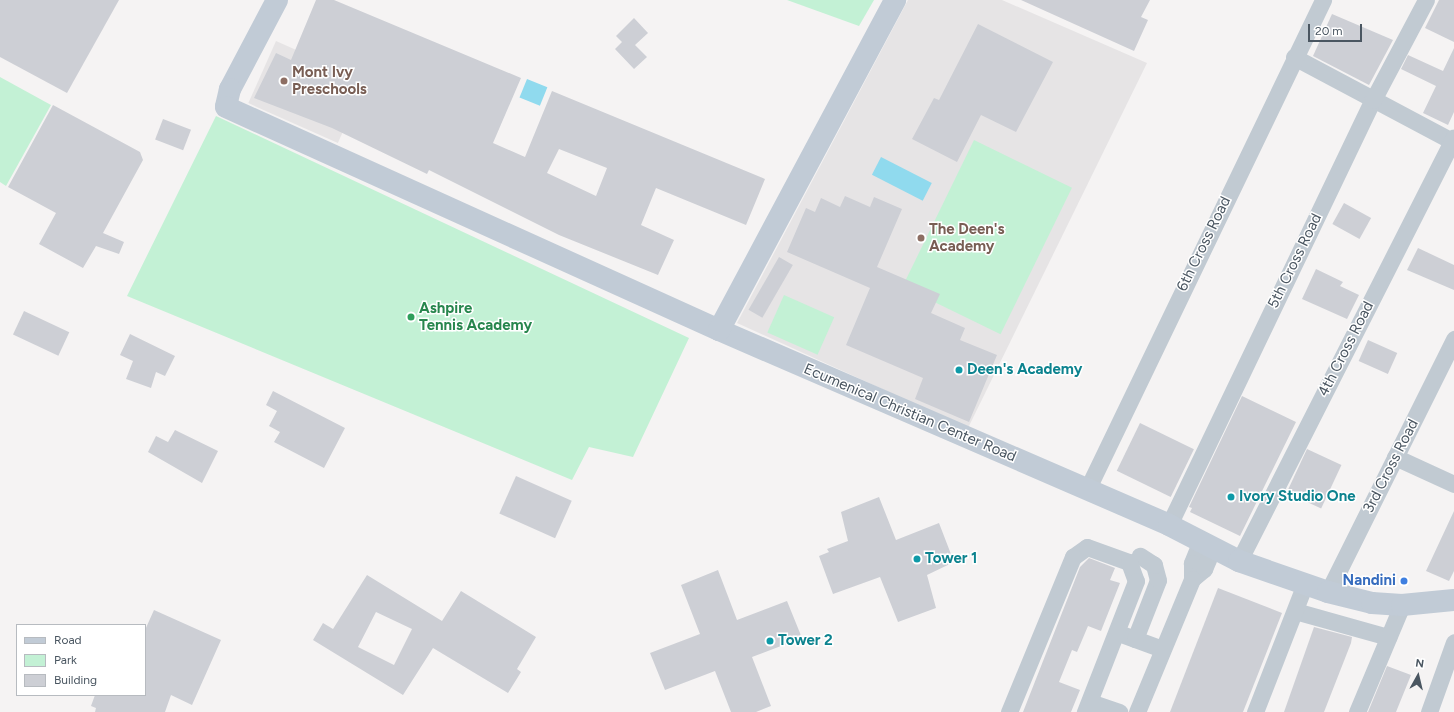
<!DOCTYPE html>
<html>
<head>
<meta charset="utf-8">
<style>
  body { margin:0 }
  #map { position:relative; width:1454px; height:712px; overflow:hidden; background:#f5f3f3; font-family:Figtree,sans-serif }
  div>[style] { position:absolute }
  [style*='--x'] { left:calc(var(--x)*1px); top:calc(var(--y)*1px); width:calc(var(--w)*1px); rotate:calc(var(--a)*1deg) }
  .education>* { inset:0; background:#e6e4e5; transform-origin:0 0 }
  .green>* { inset:0; background:#c3f1d5; transform-origin:0 0 }
  .water>* { inset:0; background:#90daee; transform-origin:0 0 }
  .building>* { inset:0; background:#cdcfd5; transform-origin:0 0 }
  .street>* { height:17px; margin:-8.5px; padding:0 8.5px; transform-origin:8.5px; border-radius:8.5px; background:#c1cad2 }
  .secondary>* { height:22px; margin:-11px; padding:0 11px; transform-origin:11px; border-radius:11px; background:#c1cbd6 }
  .dots>* { width:11px; height:11px; translate:-50% -50%; box-sizing:border-box; border:2px solid #fff; border-radius:50% }
  span { translate:-50% -50%; white-space:nowrap; text-align:center; line-height:1.15; -webkit-text-stroke:3px #fff; paint-order:stroke }
  .education-label { font-size:15px; color:#785e54; font-weight:700 }
  .left { translate:0 -50%; text-align:left }
  .street-label { font-size:15px; color:#4a5661 }
  .leisure-label { font-size:15px; color:#27864d; font-weight:700 }
  .culture-label { font-size:15px; color:#0d838f; font-weight:700 }
  .shop-label { font-size:15px; color:#366cbe; font-weight:700 }
  .right { translate:-100% -50%; text-align:right }
  .legend { position:absolute; left:16px; top:624px; width:130px; height:72px; box-sizing:border-box; background:#fff; border:1px solid #b7bbc0; margin:0; padding:5px 7px; list-style:none; font-size:12px; color:#4a5661 }
  .legend li { display:flex; align-items:center; gap:8px; height:20px }
  .legend b { width:20px; border:1px solid #b7bbc0 }
  .north { position:absolute; left:1398px; top:656px; width:40px; height:40px; -webkit-text-stroke:3px #fff; paint-order:stroke; rotate:8deg; font-size:11px; font-weight:700; line-height:16px; text-align:center; color:#4a5661 }
  .north::after { content:''; display:block; margin:auto; width:14px; height:18px; background:#4a5661; clip-path:polygon(50% 0,100% 100%,50% 72%,0 100%) }
  .scale { position:absolute; left:1308px; top:24px; width:54px; height:18px; box-sizing:border-box; border:2px solid #4a5661; border-top:0; padding-left:5px; font-size:12px; line-height:14px; white-space:nowrap; color:#4a5661; -webkit-text-stroke:3px #fff; paint-order:stroke }
</style>
</head>
<body>
<div id="map">
  <div class="education">
    <div style="clip-path:polygon(908px 0,1002px 0,1147px 63px,968px 428px,737px 323px)"></div>
    <div style="left:276px;top:41px;width:98px;height:68px;rotate:24deg"></div>
  </div>
  <div class="green">
    <div style="clip-path:polygon(787px 0,874px 0,859px 26px)"></div>
    <div style="clip-path:polygon(0 77px,51px 105px,6px 186px,0 182px)"></div>
    <div style="clip-path:polygon(216px 116px,689px 338px,633px 457px,589px 447px,572px 480px,127px 296px)"></div>
    <div style="left:974px;top:140px;width:109px;height:163px;rotate:26deg"></div>
    <div style="left:784px;top:295px;width:55px;height:41px;rotate:24deg"></div>
  </div>
  <div class="water">
    <div style="left:527px;top:79px;width:22px;height:20px;rotate:22deg"></div>
    <div style="left:881px;top:157px;width:57px;height:20px;rotate:27deg"></div>
  </div>
  <div class="building">
    <div style="clip-path:polygon(0 0,119px 0,67px 93px,0 57px)"></div>
    <div style="clip-path:polygon(evenodd,316px 0,334px 0,521px 78px,493px 143px,525px 157px,552px 91px,765px 179px,746px 225px,656px 188px,641px 225px,674px 240px,658px 275px,559px 235px,429px 170px,427px 174px,332px 128px,254px 98px,276px 53px,291px 60px,316px 0,559px 149px,607px 168px,596px 196px,547px 173px,559px 149px)"></div>
    <div style="clip-path:polygon(1021px 0,1150px 0,1141px 17px,1148px 20px,1134px 51px)"></div>
    <div style="clip-path:polygon(1439px 0,1454px 0,1454px 42px,1425px 28px)"></div>
    <div style="clip-path:polygon(1332px 14px,1393px 40px,1369px 85px,1313px 56px)"></div>
    <div style="clip-path:polygon(634px 18px,648px 33px,635px 45px,647px 57px,634px 69px,615px 49px,622px 42px,616px 36px)"></div>
    <div style="clip-path:polygon(978px 24px,1053px 62px,1016px 132px,981px 115px,957px 162px,912px 139px,934px 98px,939px 100px)"></div>
    <div style="clip-path:polygon(1454px 48px,1454px 112px,1448px 125px,1423px 113px,1436px 86px,1401px 69px,1408px 55px,1443px 71px)"></div>
    <div style="clip-path:polygon(53px 105px,140px 152px,143px 160px,103px 233px,124px 242px,119px 254px,96px 246px,83px 268px,39px 244px,56px 213px,8px 187px)"></div>
    <div style="left:163px;top:119px;width:30px;height:22px;rotate:21deg"></div>
    <div style="clip-path:polygon(845px 196px,870px 207px,874px 197px,902px 209px,877px 267px,940px 294px,931px 313px,965px 328px,960px 340px,997px 355px,969px 422px,915px 399px,923px 378px,846px 345px,870px 288px,787px 252px,806px 208px,815px 212px,821px 198px,840px 207px)"></div>
    <div style="left:1344px;top:203px;width:31px;height:24px;rotate:29deg"></div>
    <div style="clip-path:polygon(1418px 248px,1454px 265px,1454px 290px,1407px 270px)"></div>
    <div style="left:779px;top:257px;width:16px;height:61px;rotate:30deg"></div>
    <div style="clip-path:polygon(1316px 269px,1343px 282px,1340px 286px,1359px 295px,1347px 319px,1302px 299px)"></div>
    <div style="left:24px;top:311px;width:50px;height:26px;rotate:25deg"></div>
    <div style="clip-path:polygon(130px 334px,175px 356px,165px 376px,156px 372px,151px 388px,126px 379px,133px 361px,120px 355px)"></div>
    <div style="left:1368px;top:340px;width:32px;height:23px;rotate:24deg"></div>
    <div style="clip-path:polygon(273px 391px,345px 428px,324px 468px,274px 442px,280px 432px,269px 426px,277px 411px,266px 405px)"></div>
    <div style="clip-path:polygon(1242px 396px,1296px 422px,1240px 536px,1190px 512px,1192px 508px,1189px 507px)"></div>
    <div style="left:1140px;top:423px;width:60px;height:53px;rotate:26deg"></div>
    <div style="clip-path:polygon(175px 430px,218px 451px,202px 483px,148px 452px,156px 436px,168px 442px)"></div>
    <div style="left:1307px;top:449px;width:38px;height:48px;rotate:25deg"></div>
    <div style="left:516px;top:476px;width:61px;height:41px;rotate:24deg"></div>
    <div style="clip-path:polygon(879px 497px,896px 540px,939px 523px,954px 562px,927px 575px,936px 608px,898px 622px,880px 577px,833px 594px,819px 556px,829px 552px,827px 549px,848px 541px,841px 512px)"></div>
    <div style="clip-path:polygon(1454px 511px,1454px 571px,1449px 581px,1426px 571px)"></div>
    <div style="clip-path:polygon(1089px 558px,1115px 568px,1110px 580px,1120px 583px,1101px 631px,1088px 626px,1077px 652px,1072px 650px,1059px 682px,1080px 690px,1071px 712px,1023px 712px,1080px 567px)"></div>
    <div style="clip-path:polygon(718px 570px,737px 620px,787px 601px,802px 638px,752px 657px,771px 706px,756px 712px,731px 712px,715px 671px,665px 690px,650px 653px,700px 634px,681px 585px)"></div>
    <div style="clip-path:polygon(evenodd,367px 575px,442px 621px,461px 591px,536px 637px,517px 669px,521px 672px,508px 693px,433px 648px,403px 695px,313px 640px,323px 623px,333px 629px,367px 575px,376px 612px,412px 629px,394px 665px,358px 647px,376px 612px)"></div>
    <div style="clip-path:polygon(1218px 588px,1282px 613px,1243px 712px,1170px 712px)"></div>
    <div style="clip-path:polygon(154px 610px,221px 640px,192px 705px,171px 695px,165px 712px,95px 712px,96px 708px,91px 706px,95px 695px,145px 695px,145px 630px)"></div>
    <div style="clip-path:polygon(1314px 627px,1352px 637px,1351px 643px,1324px 712px,1284px 712px)"></div>
    <div style="clip-path:polygon(1387px 666px,1411px 675px,1396px 712px,1368px 712px)"></div>
  </div>
  <div class="street">
    <div style="--x:1294;--y:57;--w:181;--a:28"></div>
    <div style="--x:1395;--y:457;--w:65;--a:24.6"></div>
    <div style="--x:1087;--y:490;--w:544;--a:-64.28"></div>
    <div style="--x:1169;--y:525;--w:471;--a:-64.4"></div>
    <div style="--x:1373;--y:100;--w:113;--a:-62.1"></div>
    <div style="--x:1200;--y:543;--w:22;--a:112"></div>
    <div style="--x:1192;--y:563;--w:16;--a:90"></div>
    <div style="--x:1192;--y:579;--w:16;--a:-40"></div>
    <div style="--x:1204;--y:569;--w:23;--a:-67"></div>
    <div style="--x:1239;--y:561;--w:475;--a:-63.1"></div>
    <div style="--x:1328;--y:592;--w:283;--a:-63.5"></div>
    <div style="--x:1295;--y:611;--w:97;--a:15.6"></div>
    <div style="--x:1124;--y:635;--w:40;--a:20.2"></div>
    <div style="--x:1135;--y:639;--w:63;--a:-68.7"></div>
    <div style="--x:1158;--y:580;--w:16;--a:-105"></div>
    <div style="--x:1154;--y:565;--w:17;--a:-147"></div>
    <div style="--x:1090;--y:702;--w:31;--a:19"></div>
    <div style="--x:1009;--y:712;--w:168;--a:-67.6"></div>
    <div style="--x:1073;--y:557;--w:17;--a:-36"></div>
    <div style="--x:1087;--y:547;--w:45;--a:19.7"></div>
    <div style="--x:1129;--y:562;--w:20;--a:70"></div>
    <div style="--x:1136;--y:581;--w:141;--a:111.3"></div>
    <div style="--x:1137;--y:712;--w:144;--a:-67.5"></div>
    <div style="--x:1255;--y:712;--w:137;--a:-68.7"></div>
    <div style="--x:1357;--y:712;--w:116;--a:-67.2"></div>
    <div style="--x:1429;--y:712;--w:74;--a:-70.3"></div>
  </div>
  <div class="secondary">
    <div style="--x:277;--y:0;--w:101;--a:117.8"></div>
    <div style="--x:230;--y:89;--w:18;--a:103"></div>
    <div style="--x:226;--y:107;--w:541;--a:24.34"></div>
    <div style="--x:719;--y:330;--w:490;--a:23.4"></div>
    <div style="--x:1169;--y:525;--w:79;--a:27.2"></div>
    <div style="--x:1239;--y:561;--w:94;--a:19.2"></div>
    <div style="--x:1328;--y:592;--w:45;--a:14"></div>
    <div style="--x:1372;--y:603;--w:30;--a:4"></div>
    <div style="--x:1402;--y:605;--w:52;--a:-5.5"></div>
    <div style="--x:719;--y:330;--w:374;--a:-61.9"></div>
  </div>
  <div class="dots">
    <div style="left:284px;top:81px;background:#8d6e63"></div>
    <div style="left:921px;top:238px;background:#8d6e63"></div>
    <div style="left:411px;top:317px;background:#2e9e5b"></div>
    <div style="left:959px;top:370px;background:#0f9aa8"></div>
    <div style="left:1231px;top:497px;background:#0f9aa8"></div>
    <div style="left:917px;top:559px;background:#0f9aa8"></div>
    <div style="left:1404px;top:581px;background:#3f7fe0"></div>
    <div style="left:770px;top:641px;background:#0f9aa8"></div>
  </div>
  <div class="education-label">
    <span class="left" style="left:292px;top:81px">Mont Ivy<br>Preschools</span>
    <span class="left" style="left:929px;top:238px">The Deen's<br>Academy</span>
  </div>
  <div class="street-label">
    <span style="left:1204px;top:244px;rotate:-64deg">6th Cross Road</span>
    <span style="left:1295px;top:261px;rotate:-64deg">5th Cross Road</span>
    <span style="left:1346px;top:349px;rotate:-63deg">4th Cross Road</span>
    <span style="left:910px;top:413px;rotate:23deg">Ecumenical Christian Center Road</span>
    <span style="left:1391px;top:466px;rotate:-63deg">3rd Cross Road</span>
  </div>
  <div class="leisure-label">
    <span class="left" style="left:419px;top:317px">Ashpire<br>Tennis Academy</span>
  </div>
  <div class="culture-label">
    <span class="left" style="left:967px;top:370px">Deen's Academy</span>
    <span class="left" style="left:1239px;top:497px">Ivory Studio One</span>
    <span class="left" style="left:925px;top:559px">Tower 1</span>
    <span class="left" style="left:778px;top:641px">Tower 2</span>
  </div>
  <div class="shop-label">
    <span class="right" style="left:1396px;top:581px">Nandini</span>
  </div>
  <ul class="legend">
  <li><b style="height:5px;background:#c1cbd6"></b>Road</li>
  <li><b style="height:11px;background:#c3f1d5"></b>Park</li>
  <li><b style="height:11px;background:#cdcfd5"></b>Building</li>
  </ul>
  <div class="north">N</div>
  <div class="scale">20 m</div>
</div>
</body>
</html>
